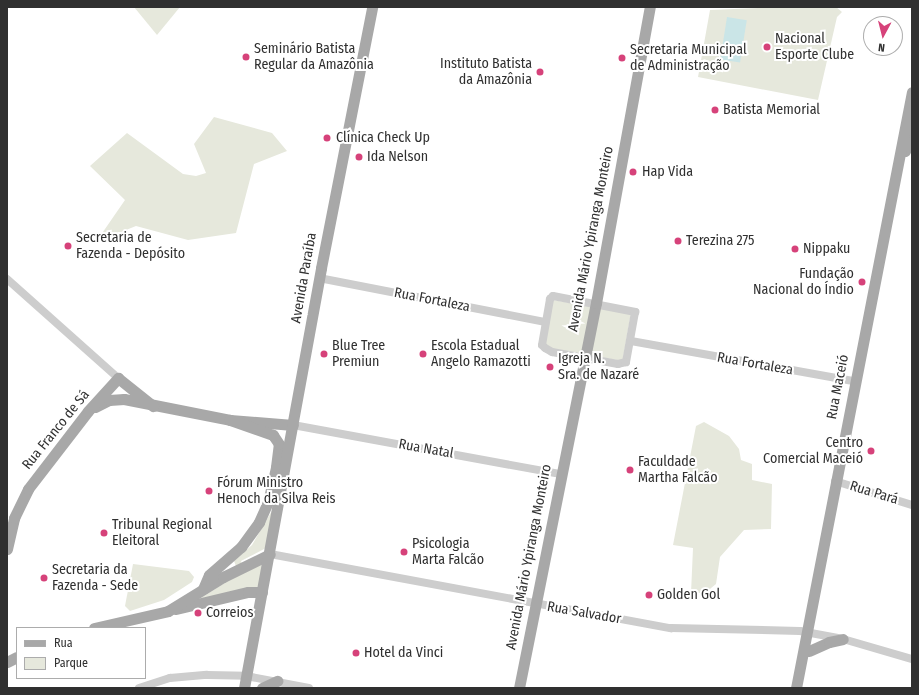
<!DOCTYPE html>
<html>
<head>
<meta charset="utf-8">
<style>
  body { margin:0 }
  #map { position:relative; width:919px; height:695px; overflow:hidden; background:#fff; font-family:"Fira Sans Condensed",sans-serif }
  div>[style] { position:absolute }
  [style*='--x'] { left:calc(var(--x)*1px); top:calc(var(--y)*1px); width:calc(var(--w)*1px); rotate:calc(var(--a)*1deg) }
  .green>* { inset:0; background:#e6e8dc; transform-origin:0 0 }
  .water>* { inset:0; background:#cae5e7; transform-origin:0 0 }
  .minor>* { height:8px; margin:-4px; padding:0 4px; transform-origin:4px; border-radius:4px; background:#cdcdcd }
  .major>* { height:11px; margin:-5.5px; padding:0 5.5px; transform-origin:5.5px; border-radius:5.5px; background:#a8a8a8 }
  .dots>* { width:11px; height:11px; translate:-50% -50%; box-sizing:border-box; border:2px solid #fff; border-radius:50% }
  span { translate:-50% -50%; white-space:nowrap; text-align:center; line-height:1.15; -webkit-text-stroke:4px #fff; paint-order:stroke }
  .poi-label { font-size:14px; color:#303030 }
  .left { translate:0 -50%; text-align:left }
  .right { translate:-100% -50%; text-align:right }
  .street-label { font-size:14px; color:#303030 }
  .frame { position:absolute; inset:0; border:8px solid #303030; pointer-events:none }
  .legend { position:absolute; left:16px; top:627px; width:130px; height:52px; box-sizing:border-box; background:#fff; border:1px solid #acacac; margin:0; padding:5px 7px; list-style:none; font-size:12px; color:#303030 }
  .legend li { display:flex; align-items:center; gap:8px; height:20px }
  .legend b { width:20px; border:1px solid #acacac }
  .north { position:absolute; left:863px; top:16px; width:40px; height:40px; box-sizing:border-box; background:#fff; border:1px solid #acacac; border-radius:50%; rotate:187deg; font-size:11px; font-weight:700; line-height:16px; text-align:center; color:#303030 }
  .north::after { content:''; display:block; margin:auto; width:14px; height:18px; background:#d6427a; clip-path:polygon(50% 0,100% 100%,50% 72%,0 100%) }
</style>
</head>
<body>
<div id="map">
  <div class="green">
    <div style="clip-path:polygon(134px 7px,180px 7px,157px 35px)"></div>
    <div style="clip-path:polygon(781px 7px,836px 7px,842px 12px,837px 17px,818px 100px,698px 77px,710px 10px)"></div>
    <div style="clip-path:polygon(214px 117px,272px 133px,287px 151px,254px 164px,236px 233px,188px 240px,136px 226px,96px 242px,125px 200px,90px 166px,127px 133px,183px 174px,196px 176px,206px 173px,194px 144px)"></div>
    <div style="left:553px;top:300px;width:79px;height:48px;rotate:10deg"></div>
    <div style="clip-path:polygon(704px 422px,729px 436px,739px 449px,741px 460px,752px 464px,752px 480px,772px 484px,771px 529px,744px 530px,720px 557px,716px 584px,705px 593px,691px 593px,693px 548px,673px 545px,696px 426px)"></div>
    <div style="clip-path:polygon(273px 509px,266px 548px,241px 561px,244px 571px,262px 564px,261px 586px,196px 601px,239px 574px,234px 561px,252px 545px)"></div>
    <div style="clip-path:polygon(133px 564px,189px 571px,194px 577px,192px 582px,164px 600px,130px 611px,125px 606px)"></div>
  </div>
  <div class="water">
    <div style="left:727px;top:17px;width:20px;height:43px;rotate:9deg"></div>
  </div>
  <div class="minor">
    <div style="--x:319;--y:278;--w:231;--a:11"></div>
    <div style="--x:7;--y:279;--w:149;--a:41.7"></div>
    <div style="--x:553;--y:296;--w:84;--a:11"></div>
    <div style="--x:635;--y:312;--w:51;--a:100.2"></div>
    <div style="--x:626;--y:362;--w:8;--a:166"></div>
    <div style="--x:618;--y:364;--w:67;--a:-169.7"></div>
    <div style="--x:552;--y:352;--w:8;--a:-150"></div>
    <div style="--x:545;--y:348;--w:4;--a:-135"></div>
    <div style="--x:542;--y:345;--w:47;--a:-80.1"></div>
    <div style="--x:550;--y:299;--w:4;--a:-45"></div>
    <div style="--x:631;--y:341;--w:227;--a:10.2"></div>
    <div style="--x:293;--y:425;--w:271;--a:10.4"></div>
    <div style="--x:835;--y:481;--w:81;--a:17.3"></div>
    <div style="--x:270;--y:554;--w:408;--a:10.5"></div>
    <div style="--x:671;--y:628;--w:129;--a:1.3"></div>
    <div style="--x:800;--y:631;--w:44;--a:10.5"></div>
    <div style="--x:843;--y:639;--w:72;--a:16.2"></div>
    <div style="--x:139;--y:688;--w:33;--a:-18"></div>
    <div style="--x:170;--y:678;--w:37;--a:-5"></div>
    <div style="--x:207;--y:675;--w:39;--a:1"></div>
    <div style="--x:246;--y:676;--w:64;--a:10.8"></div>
  </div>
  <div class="major">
    <div style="--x:905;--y:151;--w:20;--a:-70"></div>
    <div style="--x:95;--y:407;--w:16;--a:-27"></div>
    <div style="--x:109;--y:400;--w:15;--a:-4"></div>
    <div style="--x:124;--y:399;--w:108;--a:11.2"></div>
    <div style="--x:230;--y:420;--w:63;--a:4.5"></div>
    <div style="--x:7;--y:549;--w:32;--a:-77"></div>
    <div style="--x:14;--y:518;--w:32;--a:-64"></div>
    <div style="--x:28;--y:489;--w:98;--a:-52.4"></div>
    <div style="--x:88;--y:411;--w:45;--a:-47.7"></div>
    <div style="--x:118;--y:378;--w:45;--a:38.7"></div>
    <div style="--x:203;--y:589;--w:15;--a:-67"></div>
    <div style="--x:209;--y:575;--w:43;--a:-41.2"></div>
    <div style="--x:241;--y:547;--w:31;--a:-54"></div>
    <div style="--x:259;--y:522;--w:22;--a:-66"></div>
    <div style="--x:268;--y:502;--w:36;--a:-77"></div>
    <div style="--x:276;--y:467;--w:23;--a:-83"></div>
    <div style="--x:279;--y:444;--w:11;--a:-124"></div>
    <div style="--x:273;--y:435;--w:46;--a:-160.8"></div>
    <div style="--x:176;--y:609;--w:74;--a:-13.3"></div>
    <div style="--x:248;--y:592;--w:14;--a:0"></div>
    <div style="--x:94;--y:628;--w:76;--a:-12.9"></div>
    <div style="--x:168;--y:611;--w:65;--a:-31.7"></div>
    <div style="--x:223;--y:577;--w:52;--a:-26.1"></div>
    <div style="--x:809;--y:651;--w:22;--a:-24"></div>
    <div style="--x:829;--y:642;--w:14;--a:-12"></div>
    <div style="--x:7;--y:662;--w:11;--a:-27"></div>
    <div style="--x:244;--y:688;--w:427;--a:-79.6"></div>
    <div style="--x:321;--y:268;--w:266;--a:-78.9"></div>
    <div style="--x:262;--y:688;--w:17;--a:-25"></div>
    <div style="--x:519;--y:688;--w:393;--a:-78.7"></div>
    <div style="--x:596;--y:303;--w:301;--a:-79.7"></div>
    <div style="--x:796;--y:688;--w:607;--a:-78.99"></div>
  </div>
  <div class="dots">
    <div style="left:767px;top:47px;background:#d6427a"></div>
    <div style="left:246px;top:57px;background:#d6427a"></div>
    <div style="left:622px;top:58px;background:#d6427a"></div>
    <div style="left:540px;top:72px;background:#d6427a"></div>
    <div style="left:715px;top:110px;background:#d6427a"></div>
    <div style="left:327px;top:138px;background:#d6427a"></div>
    <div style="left:359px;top:157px;background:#d6427a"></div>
    <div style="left:633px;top:172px;background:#d6427a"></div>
    <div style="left:678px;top:241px;background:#d6427a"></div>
    <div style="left:68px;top:246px;background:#d6427a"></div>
    <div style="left:795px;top:249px;background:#d6427a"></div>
    <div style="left:862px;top:282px;background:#d6427a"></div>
    <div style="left:324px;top:354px;background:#d6427a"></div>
    <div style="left:423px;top:354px;background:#d6427a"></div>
    <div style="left:550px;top:367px;background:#d6427a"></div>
    <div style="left:871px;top:451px;background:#d6427a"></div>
    <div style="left:630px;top:470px;background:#d6427a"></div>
    <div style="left:209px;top:491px;background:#d6427a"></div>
    <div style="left:104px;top:533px;background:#d6427a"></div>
    <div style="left:404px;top:552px;background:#d6427a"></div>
    <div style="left:44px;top:578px;background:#d6427a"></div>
    <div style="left:649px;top:595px;background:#d6427a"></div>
    <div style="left:198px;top:613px;background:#d6427a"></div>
    <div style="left:356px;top:653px;background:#d6427a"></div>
  </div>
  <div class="poi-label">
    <span class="left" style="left:775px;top:47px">Nacional<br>Esporte Clube</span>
    <span class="left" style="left:254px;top:57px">Seminário Batista<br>Regular da Amazônia</span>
    <span class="left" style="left:630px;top:58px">Secretaria Municipal<br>de Administração</span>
    <span class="right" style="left:532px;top:72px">Instituto Batista<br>da Amazônia</span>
    <span class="left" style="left:723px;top:110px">Batista Memorial</span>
    <span class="left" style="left:336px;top:138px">Clínica Check Up</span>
    <span class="left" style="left:367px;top:157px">Ida Nelson</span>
    <span class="left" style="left:642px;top:172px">Hap Vida</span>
    <span class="left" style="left:76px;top:246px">Secretaria de<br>Fazenda - Depósito</span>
    <span class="left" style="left:686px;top:241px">Terezina 275</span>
    <span class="left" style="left:803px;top:249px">Nippaku</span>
    <span class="right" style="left:854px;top:282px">Fundação<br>Nacional do Índio</span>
    <span class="left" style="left:332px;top:354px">Blue Tree<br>Premiun</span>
    <span class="left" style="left:431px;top:354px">Escola Estadual<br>Angelo Ramazotti</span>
    <span class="left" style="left:558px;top:367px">Igreja N.<br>Sra. de Nazaré</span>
    <span class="right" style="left:863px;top:451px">Centro<br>Comercial Maceió</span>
    <span class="left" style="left:638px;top:470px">Faculdade<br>Martha Falcão</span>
    <span class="left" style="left:217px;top:491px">Fórum Ministro<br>Henoch da Silva Reis</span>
    <span class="left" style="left:112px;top:533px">Tribunal Regional<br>Eleitoral</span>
    <span class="left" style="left:412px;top:552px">Psicologia<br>Marta Falcão</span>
    <span class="left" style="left:52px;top:578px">Secretaria da<br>Fazenda - Sede</span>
    <span class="left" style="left:657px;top:595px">Golden Gol</span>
    <span class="left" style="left:206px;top:613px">Correios</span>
    <span class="left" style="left:364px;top:653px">Hotel da Vinci</span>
  </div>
  <div class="street-label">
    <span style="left:591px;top:239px;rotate:-79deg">Avenida Mário Ypiranga Monteiro</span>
    <span style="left:304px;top:278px;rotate:-80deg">Avenida Paraíba</span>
    <span style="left:432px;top:300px;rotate:11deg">Rua Fortaleza</span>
    <span style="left:755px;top:364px;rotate:10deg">Rua Fortaleza</span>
    <span style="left:838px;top:387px;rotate:-79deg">Rua Maceió</span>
    <span style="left:56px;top:430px;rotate:-51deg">Rua Franco de Sá</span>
    <span style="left:426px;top:449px;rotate:10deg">Rua Natal</span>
    <span style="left:874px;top:493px;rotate:17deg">Rua Pará</span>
    <span style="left:529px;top:557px;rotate:-79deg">Avenida Mário Ypiranga Monteiro</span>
    <span style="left:584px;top:613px;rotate:10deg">Rua Salvador</span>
  </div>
  <div class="frame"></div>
  <ul class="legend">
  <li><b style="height:5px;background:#a8a8a8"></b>Rua</li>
  <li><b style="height:11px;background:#e6e8dc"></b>Parque</li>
  </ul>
  <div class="north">N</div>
</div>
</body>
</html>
